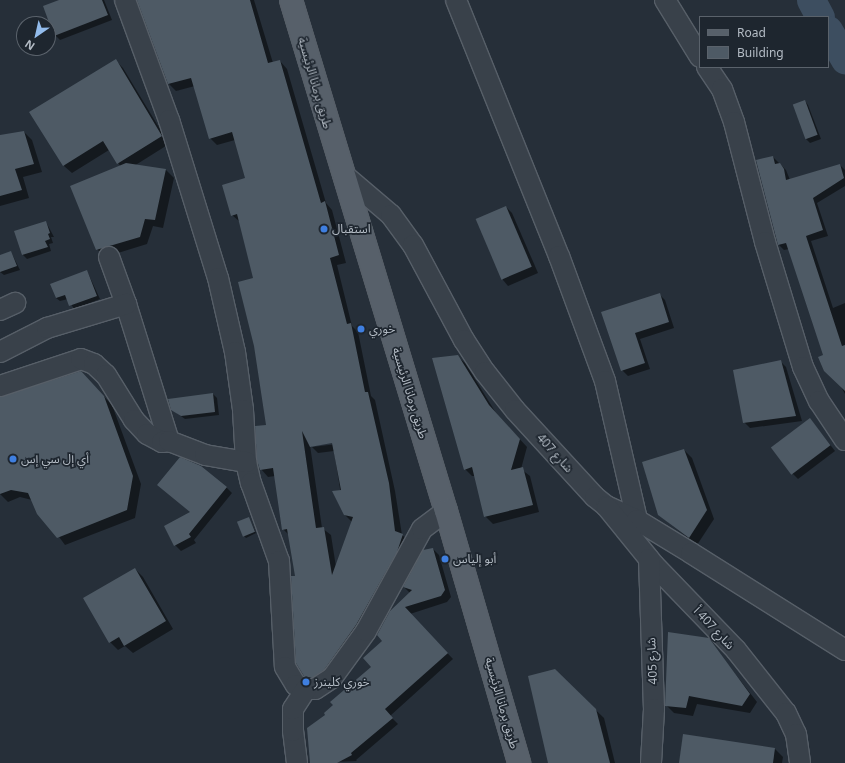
<!DOCTYPE html>
<html>
<head>
<meta charset="utf-8">
<style>
  body { margin:0 }
  #map { position:relative; width:845px; height:763px; overflow:hidden; background:#262f39; font-family:"Noto Sans","Noto Sans Arabic",sans-serif }
  div>[style] { position:absolute }
  [style*='--x'] { left:calc(var(--x)*1px); top:calc(var(--y)*1px); width:calc(var(--w)*1px); rotate:calc(var(--a)*1deg) }
  .shadow>* { inset:0; background:#0007 }
  .river>* { height:29px; margin:-14.5px; padding:0 14.5px; transform-origin:14.5px; border-radius:14.5px; background:#3d4e60 }
  .building>* { inset:0; background:#4e5a65; transform-origin:0 0 }
  .roads { filter:drop-shadow(1px 0 #575f68) drop-shadow(-1px 0 #575f68) drop-shadow(0 1px #575f68) drop-shadow(0 -1px #575f68) }
  .minor>* { height:20px; margin:-10px; padding:0 10px; transform-origin:10px; border-radius:10px; background:#39414a }
  .major>* { height:22px; margin:-11px; padding:0 11px; transform-origin:11px; border-radius:11px; background:#57606a }
  .dots>* { width:11px; height:11px; translate:-50% -50%; box-sizing:border-box; border:2px solid #1e262f; border-radius:50% }
  span { translate:-50% -50%; white-space:nowrap; text-align:center; line-height:1.15; -webkit-text-stroke:3.5px #1e262f; paint-order:stroke }
  .street-label { font-size:12px; color:#b4bcc5 }
  .poi-label { font-size:12px; color:#b4bcc5 }
  .left { translate:0 -50%; text-align:left }
  .legend { position:absolute; left:699px; top:16px; width:130px; height:52px; box-sizing:border-box; background:#1e262f; border:1px solid #5a626b; margin:0; padding:5px 7px; list-style:none; font-size:12px; color:#b4bcc5 }
  .legend li { display:flex; align-items:center; gap:8px; height:20px }
  .legend b { width:20px; border:1px solid #5a626b }
  .north { position:absolute; left:16px; top:16px; width:40px; height:40px; box-sizing:border-box; background:#1e262f; border:1px solid #5a626b; border-radius:50%; rotate:214deg; font-size:11px; font-weight:700; line-height:16px; text-align:center; color:#b4bcc5 }
  .north::after { content:''; display:block; margin:auto; width:14px; height:18px; background:#93bcec; clip-path:polygon(50% 0,100% 100%,50% 72%,0 100%) }
</style>
</head>
<body>
<div id="map">
  <div class="shadow">
    <div style="clip-path:polygon(62px 0,104px 0,112px 20px,60px 40px,55px 35px)"></div>
    <div style="clip-path:polygon(evenodd,138px 0,254px 0,273px 63px,280px 61px,287px 69px,326px 203px,332px 210px,346px 263px,337px 265px,352px 326px,358px 332px,371px 396px,375px 400px,395px 491px,402px 535px,410px 542px,331px 677px,312px 683px,305px 675px,296px 577px,289px 535px,283px 529px,275px 476px,268px 477px,261px 469px,267px 426px,254px 279px,240px 222px,232px 215px,246px 179px,235px 140px,217px 145px,210px 138px,195px 86px,176px 91px,169px 84px,138px 0,337px 442px,337px 444px,312px 447px,312px 445px,337px 442px,138px 0,310px 445px,318px 453px,334px 451px,344px 514px,352px 522px,336px 567px,331px 535px,322px 528px,310px 445px)"></div>
    <div style="clip-path:polygon(115px 60px,123px 68px,169px 144px,134px 166px,166px 170px,174px 178px,163px 228px,153px 226px,147px 244px,105px 257px,97px 249px,121px 167px,109px 150px,72px 173px,64px 166px)"></div>
    <div style="clip-path:polygon(805px 101px,808px 105px,821px 139px,810px 143px,806px 139px)"></div>
    <div style="clip-path:polygon(24px 132px,32px 140px,42px 172px,23px 177px,29px 198px,0 206px,0 136px)"></div>
    <div style="clip-path:polygon(773px 157px,786px 170px,790px 180px,840px 165px,845px 170px,845px 186px,817px 203px,828px 236px,811px 241px,833px 308px,845px 303px,845px 394px,824px 356px,789px 249px,784px 250px,779px 245px)"></div>
    <div style="clip-path:polygon(506px 207px,512px 213px,538px 273px,508px 286px,503px 280px)"></div>
    <div style="clip-path:polygon(46px 222px,54px 237px,51px 237px,53px 243px,49px 244px,51px 251px,27px 259px,23px 255px,15px 232px)"></div>
    <div style="clip-path:polygon(11px 252px,20px 270px,4px 275px,0 272px,0 256px)"></div>
    <div style="clip-path:polygon(87px 271px,100px 299px,74px 309px,68px 299px,60px 301px,56px 298px)"></div>
    <div style="clip-path:polygon(659px 294px,665px 300px,674px 328px,640px 339px,650px 369px,628px 376px,622px 370px,602px 313px)"></div>
    <div style="clip-path:polygon(457px 356px,465px 363px,496px 413px,527px 447px,521px 469px,530px 476px,539px 512px,493px 524px,485px 516px,475px 476px,472px 476px,465px 469px)"></div>
    <div style="clip-path:polygon(780px 361px,786px 367px,802px 421px,750px 428px,744px 422px)"></div>
    <div style="clip-path:polygon(87px 379px,112px 405px,141px 484px,135px 518px,65px 545px,32px 500px,20px 497px,8px 502px,0 494px,0 398px)"></div>
    <div style="clip-path:polygon(213px 394px,217px 398px,219px 415px,185px 419px,174px 411px)"></div>
    <div style="clip-path:polygon(810px 419px,835px 451px,798px 479px,792px 473px)"></div>
    <div style="clip-path:polygon(684px 450px,692px 458px,714px 519px,697px 545px,659px 515px)"></div>
    <div style="clip-path:polygon(226px 487px,232px 493px,194px 540px,196px 543px,181px 551px,175px 545px,191px 513px)"></div>
    <div style="clip-path:polygon(249px 518px,256px 533px,246px 538px,244px 536px)"></div>
    <div style="clip-path:polygon(433px 549px,439px 555px,451px 597px,447px 602px,410px 614px,453px 659px,390px 716px,398px 724px,356px 760px,357px 761px,311px 763px,327px 716px,373px 667px,383px 641px,410px 593px,404px 587px)"></div>
    <div style="clip-path:polygon(135px 569px,143px 577px,173px 629px,133px 653px,125px 646px,118px 650px,110px 642px)"></div>
    <div style="clip-path:polygon(708px 639px,757px 702px,750px 713px,697px 704px,693px 716px,674px 713px,666px 705px)"></div>
    <div style="clip-path:polygon(554px 670px,604px 718px,615px 763px,549px 763px)"></div>
    <div style="clip-path:polygon(684px 735px,775px 749px,783px 757px,782px 763px,680px 763px)"></div>
  </div>
  <div class="river">
    <div style="--x:811;--y:0;--w:19;--a:62"></div>
    <div style="--x:828;--y:30;--w:34;--a:60"></div>
  </div>
  <div class="building">
    <div style="clip-path:polygon(59px 0,102px 0,108px 15px,54px 36px,43px 6px)"></div>
    <div style="clip-path:polygon(evenodd,137px 0,250px 0,268px 63px,280px 60px,321px 203px,325px 201px,339px 255px,330px 258px,347px 324px,351px 323px,365px 392px,368px 392px,389px 483px,395px 531px,403px 534px,397px 552px,356px 625px,324px 670px,312px 678px,304px 676px,296px 663px,291px 576px,295px 576px,287px 529px,282px 530px,273px 468px,260px 470px,257px 460px,255px 426px,266px 425px,254px 346px,238px 282px,253px 278px,237px 214px,231px 216px,222px 185px,245px 178px,232px 132px,209px 139px,191px 78px,168px 84px,137px 0,302px 431px,310px 447px,332px 443px,341px 490px,332px 491px,344px 515px,353px 517px,332px 575px,324px 527px,316px 528px,302px 431px)"></div>
    <div style="clip-path:polygon(116px 59px,162px 136px,117px 164px,103px 141px,63px 166px,29px 112px)"></div>
    <div style="left:805px;top:100px;width:37px;height:13px;rotate:70deg"></div>
    <div style="clip-path:polygon(24px 131px,34px 164px,15px 169px,22px 190px,0 196px,0 135px)"></div>
    <div style="clip-path:polygon(773px 156px,775px 164px,780px 163px,784px 169px,786px 180px,840px 164px,844px 178px,813px 198px,823px 230px,806px 236px,842px 346px,845px 345px,845px 391px,824px 371px,818px 357px,823px 355px,786px 243px,778px 245px,756px 160px)"></div>
    <div style="clip-path:polygon(126px 163px,166px 169px,155px 220px,145px 219px,140px 237px,96px 250px,70px 186px)"></div>
    <div style="left:506px;top:206px;width:66px;height:33px;rotate:67deg"></div>
    <div style="clip-path:polygon(46px 221px,50px 233px,48px 234px,50px 239px,45px 241px,48px 247px,22px 255px,14px 231px)"></div>
    <div style="clip-path:polygon(11px 251px,17px 266px,0 272px,0 255px)"></div>
    <div style="clip-path:polygon(87px 270px,97px 296px,69px 306px,65px 295px,56px 298px,50px 284px)"></div>
    <div style="clip-path:polygon(660px 293px,669px 322px,635px 333px,645px 363px,621px 371px,601px 312px)"></div>
    <div style="clip-path:polygon(458px 355px,489px 405px,520px 439px,511px 470px,523px 467px,533px 505px,484px 517px,472px 467px,464px 470px,432px 358px)"></div>
    <div style="clip-path:polygon(781px 360px,796px 416px,743px 423px,733px 370px)"></div>
    <div style="clip-path:polygon(81px 371px,104px 396px,133px 476px,127px 510px,57px 538px,37px 514px,28px 493px,11px 490px,0 494px,0 397px)"></div>
    <div style="clip-path:polygon(213px 393px,215px 412px,181px 416px,171px 410px,168px 399px)"></div>
    <div style="left:810px;top:418px;width:34px;height:49px;rotate:53deg"></div>
    <div style="clip-path:polygon(684px 449px,707px 510px,689px 538px,658px 515px,642px 462px)"></div>
    <div style="clip-path:polygon(180px 457px,201px 466px,227px 487px,189px 534px,191px 537px,174px 546px,164px 526px,190px 512px,157px 485px)"></div>
    <div style="left:249px;top:517px;width:16px;height:13px;rotate:68deg"></div>
    <div style="clip-path:polygon(433px 548px,445px 590px,441px 596px,405px 607px,448px 653px,385px 709px,393px 718px,351px 753px,352px 755px,337px 763px,310px 763px,307px 728px,325px 715px,324px 713px,333px 705px,330px 702px,371px 667px,363px 658px,382px 641px,377px 635px,390px 611px,412px 590px,403px 587px,423px 550px)"></div>
    <div style="clip-path:polygon(135px 568px,166px 621px,124px 646px,119px 637px,109px 643px,83px 598px)"></div>
    <div style="clip-path:polygon(668px 632px,709px 638px,750px 694px,742px 706px,689px 696px,686px 708px,665px 706px)"></div>
    <div style="clip-path:polygon(555px 669px,596px 709px,610px 763px,548px 763px,528px 676px)"></div>
    <div style="clip-path:polygon(683px 734px,775px 748px,773px 763px,679px 763px)"></div>
  </div>
  <div class="roads">
    <div class="minor">
      <div style="--x:125;--y:0;--w:128;--a:69.9"></div>
      <div style="--x:169;--y:120;--w:165;--a:72.8"></div>
      <div style="--x:218;--y:278;--w:76;--a:77.1"></div>
      <div style="--x:235;--y:352;--w:59;--a:82.1"></div>
      <div style="--x:243;--y:410;--w:52;--a:86.7"></div>
      <div style="--x:246;--y:462;--w:22;--a:77"></div>
      <div style="--x:251;--y:483;--w:83;--a:70.3"></div>
      <div style="--x:279;--y:561;--w:106;--a:86.8"></div>
      <div style="--x:285;--y:667;--w:21;--a:59"></div>
      <div style="--x:296;--y:685;--w:11;--a:22"></div>
      <div style="--x:306;--y:689;--w:9;--a:0"></div>
      <div style="--x:315;--y:689;--w:20;--a:-33"></div>
      <div style="--x:332;--y:678;--w:58;--a:-54.1"></div>
      <div style="--x:366;--y:631;--w:116;--a:-61.2"></div>
      <div style="--x:422;--y:529;--w:30;--a:-37"></div>
      <div style="--x:456;--y:0;--w:276;--a:68.1"></div>
      <div style="--x:559;--y:256;--w:133;--a:69.8"></div>
      <div style="--x:605;--y:381;--w:143;--a:77"></div>
      <div style="--x:665;--y:0;--w:67;--a:58.4"></div>
      <div style="--x:707;--y:67;--w:27;--a:56"></div>
      <div style="--x:722;--y:89;--w:35;--a:70"></div>
      <div style="--x:734;--y:122;--w:124;--a:75.5"></div>
      <div style="--x:765;--y:242;--w:131;--a:73.1"></div>
      <div style="--x:803;--y:367;--w:38;--a:65"></div>
      <div style="--x:819;--y:401;--w:47;--a:56.3"></div>
      <div style="--x:343;--y:174;--w:63;--a:40.5"></div>
      <div style="--x:391;--y:215;--w:37;--a:54"></div>
      <div style="--x:413;--y:245;--w:108;--a:61.8"></div>
      <div style="--x:464;--y:340;--w:38;--a:57"></div>
      <div style="--x:485;--y:372;--w:48;--a:51.7"></div>
      <div style="--x:515;--y:410;--w:118;--a:47.4"></div>
      <div style="--x:595;--y:497;--w:14;--a:39"></div>
      <div style="--x:606;--y:506;--w:34;--a:24"></div>
      <div style="--x:637;--y:520;--w:63;--a:31.4"></div>
      <div style="--x:691;--y:553;--w:182;--a:32.2"></div>
      <div style="--x:109;--y:257;--w:50;--a:70.1"></div>
      <div style="--x:126;--y:304;--w:144;--a:72.6"></div>
      <div style="--x:0;--y:310;--w:17;--a:-25"></div>
      <div style="--x:0;--y:352;--w:53;--a:-27.1"></div>
      <div style="--x:47;--y:328;--w:83;--a:-16.9"></div>
      <div style="--x:0;--y:386;--w:85;--a:-18.4"></div>
      <div style="--x:81;--y:359;--w:14;--a:21"></div>
      <div style="--x:94;--y:364;--w:16;--a:43"></div>
      <div style="--x:106;--y:375;--w:53;--a:58.1"></div>
      <div style="--x:134;--y:420;--w:19;--a:47"></div>
      <div style="--x:147;--y:434;--w:17;--a:28"></div>
      <div style="--x:162;--y:442;--w:7;--a:-8"></div>
      <div style="--x:169;--y:441;--w:39;--a:21"></div>
      <div style="--x:205;--y:455;--w:42;--a:9.7"></div>
      <div style="--x:607;--y:507;--w:75;--a:51"></div>
      <div style="--x:654;--y:565;--w:118;--a:46"></div>
      <div style="--x:736;--y:650;--w:80;--a:51.6"></div>
      <div style="--x:786;--y:713;--w:23;--a:65"></div>
      <div style="--x:796;--y:734;--w:29;--a:82"></div>
      <div style="--x:649;--y:559;--w:150;--a:88.1"></div>
      <div style="--x:654;--y:709;--w:54;--a:93.2"></div>
      <div style="--x:297;--y:763;--w:32;--a:-97"></div>
      <div style="--x:293;--y:731;--w:22;--a:-90"></div>
      <div style="--x:293;--y:709;--w:24;--a:-57"></div>
    </div>
    <div class="major">
      <div style="--x:291;--y:0;--w:534;--a:73.13"></div>
      <div style="--x:446;--y:511;--w:262;--a:73.8"></div>
    </div>
  </div>
  <div class="dots">
    <div style="left:324px;top:229px;background:#3f7fe0"></div>
    <div style="left:361px;top:329px;background:#3f7fe0"></div>
    <div style="left:13px;top:459px;background:#3f7fe0"></div>
    <div style="left:445px;top:559px;background:#3f7fe0"></div>
    <div style="left:306px;top:682px;background:#3f7fe0"></div>
  </div>
  <div class="street-label">
    <span style="left:315px;top:83px;rotate:74deg">طريق برمانا الرئيسية</span>
    <span style="left:410px;top:393px;rotate:73deg">طريق برمانا الرئيسية</span>
    <span style="left:555px;top:453px;rotate:48deg">شارع 407</span>
    <span style="left:714px;top:628px;rotate:47deg">شارع 407 أ</span>
    <span style="left:652px;top:661px;rotate:-92deg">شارع 405</span>
    <span style="left:502px;top:703px;rotate:74deg">طريق برمانا الرئيسية</span>
  </div>
  <div class="poi-label">
    <span class="left" style="left:332px;top:229px">استقبال</span>
    <span class="left" style="left:369px;top:329px">خوري</span>
    <span class="left" style="left:21px;top:459px">أي إل سي إس</span>
    <span class="left" style="left:453px;top:559px">أبو إلياس</span>
    <span class="left" style="left:314px;top:682px">خوري كلينرز</span>
  </div>
  <ul class="legend">
  <li><b style="height:5px;background:#57606a"></b>Road</li>
  <li><b style="height:11px;background:#4e5a65"></b>Building</li>
  </ul>
  <div class="north">N</div>
</div>
</body>
</html>
